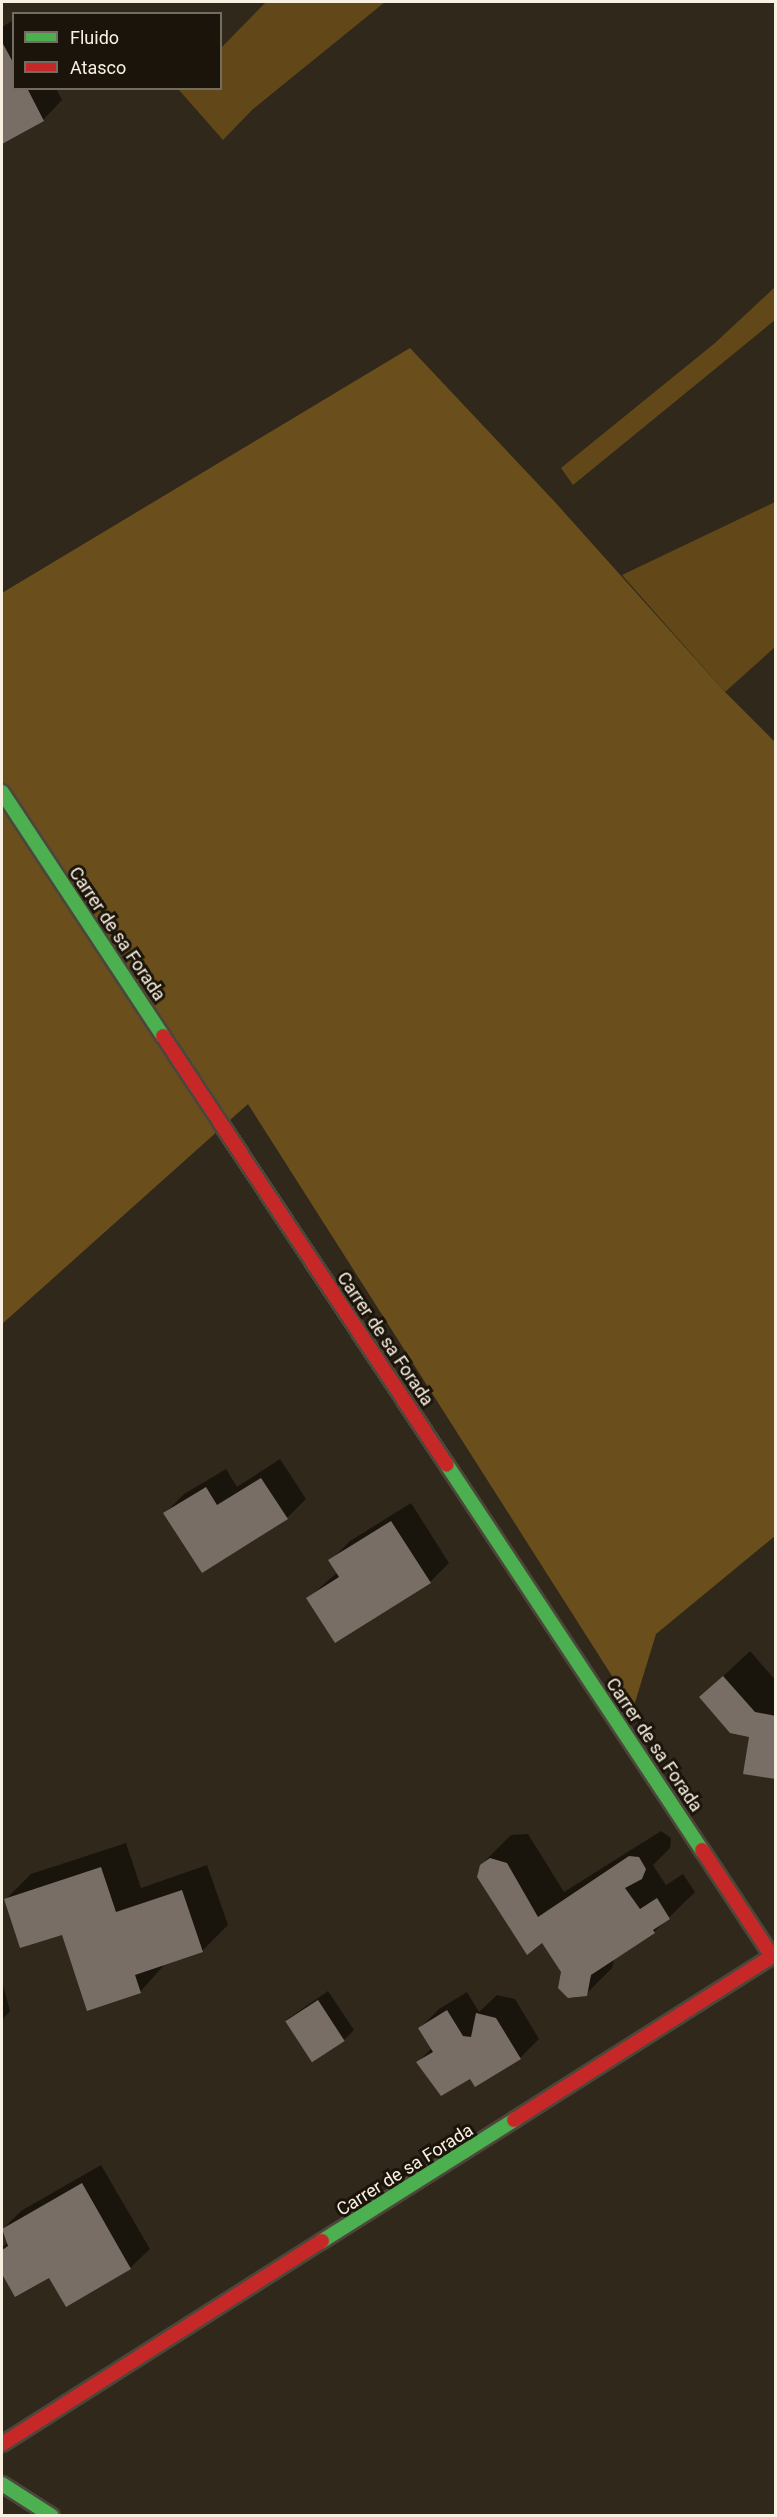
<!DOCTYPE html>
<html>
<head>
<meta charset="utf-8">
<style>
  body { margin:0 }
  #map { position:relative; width:777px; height:2517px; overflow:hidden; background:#30281a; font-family:Roboto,sans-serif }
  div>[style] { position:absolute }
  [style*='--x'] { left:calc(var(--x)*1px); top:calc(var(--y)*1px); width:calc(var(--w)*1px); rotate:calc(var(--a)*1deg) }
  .green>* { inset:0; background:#624819 }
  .forest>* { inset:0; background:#6a4f1d }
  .shadow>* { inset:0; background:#0007 }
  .building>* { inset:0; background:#786e65; transform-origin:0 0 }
  .roads { filter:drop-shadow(2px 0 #4c463b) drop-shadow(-2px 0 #4c463b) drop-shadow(0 2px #4c463b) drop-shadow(0 -2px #4c463b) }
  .fast>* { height:14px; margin:-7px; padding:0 7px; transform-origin:7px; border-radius:7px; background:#4caf50 }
  .jam>* { height:14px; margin:-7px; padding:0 7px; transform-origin:7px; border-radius:7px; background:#c62828 }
  span { translate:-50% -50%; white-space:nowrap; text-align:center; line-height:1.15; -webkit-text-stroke:6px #1a140a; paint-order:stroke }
  .street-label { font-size:18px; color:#faf0e2 }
  .frame { position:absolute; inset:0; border:3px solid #faf0e2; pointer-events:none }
  .legend { position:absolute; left:12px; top:12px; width:210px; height:78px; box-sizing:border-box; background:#1a140a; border:2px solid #746c60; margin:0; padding:8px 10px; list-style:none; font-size:18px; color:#faf0e2 }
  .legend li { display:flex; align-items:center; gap:12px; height:30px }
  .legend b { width:30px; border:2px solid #746c60 }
</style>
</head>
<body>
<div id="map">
  <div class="green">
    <div style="clip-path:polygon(266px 2px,385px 2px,253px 109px,223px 140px,179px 90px,220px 88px,221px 48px)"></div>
    <div style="clip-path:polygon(775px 287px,775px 320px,573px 485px,561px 468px,715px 343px)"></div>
    <div style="clip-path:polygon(775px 502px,775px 647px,725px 692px,622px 575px)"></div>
  </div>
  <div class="forest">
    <div style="clip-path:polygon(410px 348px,554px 501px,725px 692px,775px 742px,775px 1536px,656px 1634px,633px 1709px,248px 1104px,2px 1324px,2px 593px)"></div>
  </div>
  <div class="shadow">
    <div style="clip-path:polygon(14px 20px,14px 88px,56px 88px,62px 100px,43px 120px,2px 142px,2px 27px)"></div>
    <div style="clip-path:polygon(280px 1459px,306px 1499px,287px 1518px,165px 1513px,184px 1494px,226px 1469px,237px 1487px)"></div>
    <div style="clip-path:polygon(411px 1503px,449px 1563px,430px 1582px,308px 1598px,338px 1572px,330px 1561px,350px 1541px)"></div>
    <div style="clip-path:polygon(750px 1651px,776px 1681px,776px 1777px,751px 1736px,701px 1697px)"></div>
    <div style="clip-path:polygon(661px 1831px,671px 1838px,670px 1848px,653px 1865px,666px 1885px,683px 1874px,695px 1892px,654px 1932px,614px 1959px,612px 1968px,586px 1994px,574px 1998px,560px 1988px,562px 1972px,485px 1861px,511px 1835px,528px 1834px,564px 1892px)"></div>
    <div style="clip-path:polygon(126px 1843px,141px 1888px,207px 1865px,228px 1925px,202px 1951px,165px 1964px,140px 1992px,63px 1933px,5px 1900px,31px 1874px)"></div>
    <div style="clip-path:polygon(2px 1982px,10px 2011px,2px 2020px)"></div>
    <div style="clip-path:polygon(328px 1991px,354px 2030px,344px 2040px,286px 2020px)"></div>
    <div style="clip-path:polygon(467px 1992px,479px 2012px,497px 1995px,515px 1999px,539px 2039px,520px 2058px,470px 2077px,418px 2062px,432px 2048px,420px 2028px,439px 2009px)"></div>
    <div style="clip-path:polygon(101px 2165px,150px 2249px,130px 2268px,66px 2305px,49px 2276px,16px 2295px,2px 2271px,2px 2248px,8px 2242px,2px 2230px,21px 2211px)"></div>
  </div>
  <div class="building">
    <div style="clip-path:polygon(2px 42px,14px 64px,14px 88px,27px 88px,44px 121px,2px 144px)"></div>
    <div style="clip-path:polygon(261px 1478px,288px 1519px,202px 1573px,163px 1513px,206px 1487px,217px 1505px)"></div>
    <div style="clip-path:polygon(391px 1521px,431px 1583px,335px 1643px,306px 1598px,339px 1577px,328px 1560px)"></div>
    <div style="clip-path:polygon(723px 1676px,755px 1712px,776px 1716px,776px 1779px,743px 1774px,749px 1737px,730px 1733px,699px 1697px)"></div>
    <div style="clip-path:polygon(629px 1856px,639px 1857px,646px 1869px,642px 1879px,625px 1888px,640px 1909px,657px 1898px,670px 1919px,653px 1930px,655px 1933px,591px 1975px,587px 1996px,568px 1998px,558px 1988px,561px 1972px,542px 1943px,527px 1955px,477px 1877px,480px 1865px,490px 1858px,507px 1863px,538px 1917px)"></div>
    <div style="clip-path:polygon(101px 1867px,116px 1912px,182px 1890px,203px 1952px,135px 1975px,141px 1993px,87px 2011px,62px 1935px,20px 1948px,4px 1899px)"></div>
    <div style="left:318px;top:2000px;width:49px;height:39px;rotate:57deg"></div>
    <div style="clip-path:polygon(447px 2010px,463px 2036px,471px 2037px,476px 2013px,496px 2018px,521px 2059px,475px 2087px,470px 2079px,441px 2096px,416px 2062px,433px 2052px,418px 2028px)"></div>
    <div style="clip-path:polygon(82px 2183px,131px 2269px,66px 2307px,49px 2278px,15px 2297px,2px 2274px,2px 2250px,8px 2246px,2px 2229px)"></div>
  </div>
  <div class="roads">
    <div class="fast">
      <div style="--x:2;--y:792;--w:292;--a:56.6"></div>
      <div style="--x:447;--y:1465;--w:462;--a:56.5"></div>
      <div style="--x:322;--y:2241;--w:227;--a:-32.2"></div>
      <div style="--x:2;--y:2484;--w:59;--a:32.6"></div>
    </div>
    <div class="jam">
      <div style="--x:163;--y:1036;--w:514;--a:56.5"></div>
      <div style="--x:514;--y:2120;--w:306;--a:-32.4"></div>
      <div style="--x:772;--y:1956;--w:127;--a:-123.4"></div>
      <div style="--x:2;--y:2444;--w:379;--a:-32.4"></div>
    </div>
  </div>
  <div class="street-label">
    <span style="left:117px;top:934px;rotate:56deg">Carrer de sa Forada</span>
    <span style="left:385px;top:1339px;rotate:56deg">Carrer de sa Forada</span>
    <span style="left:654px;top:1745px;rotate:56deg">Carrer de sa Forada</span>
    <span style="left:405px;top:2170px;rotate:-32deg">Carrer de sa Forada</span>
  </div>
  <div class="frame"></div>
  <ul class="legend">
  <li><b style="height:8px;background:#4caf50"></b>Fluido</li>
  <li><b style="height:8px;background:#c62828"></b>Atasco</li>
  </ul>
</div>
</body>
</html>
